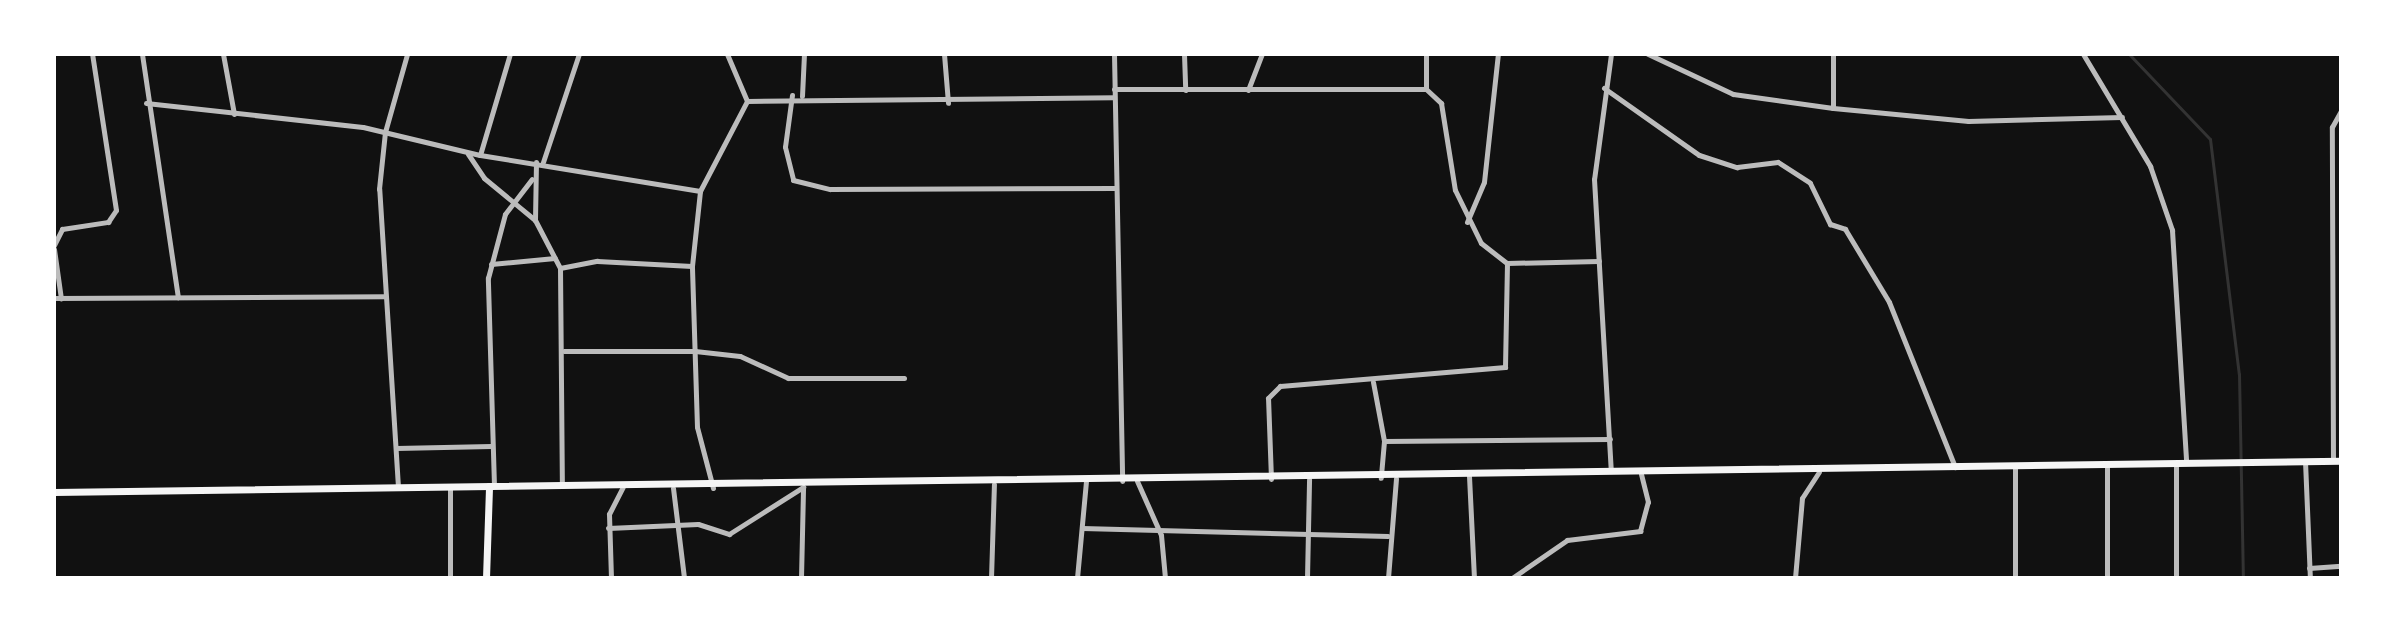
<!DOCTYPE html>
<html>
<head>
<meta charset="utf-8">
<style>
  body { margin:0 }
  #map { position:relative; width:2395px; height:632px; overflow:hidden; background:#111; font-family:Arial,sans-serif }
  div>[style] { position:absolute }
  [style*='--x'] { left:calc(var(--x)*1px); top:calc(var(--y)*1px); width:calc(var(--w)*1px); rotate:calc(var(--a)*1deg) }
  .stream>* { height:3px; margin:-1.5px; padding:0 1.5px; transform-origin:1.5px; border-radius:1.5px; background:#333 }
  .minor>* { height:5px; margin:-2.5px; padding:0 2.5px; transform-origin:2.5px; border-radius:2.5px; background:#bcbcbc }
  .secondary>* { height:7px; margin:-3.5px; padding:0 3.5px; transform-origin:3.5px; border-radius:3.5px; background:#f5f5f5 }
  span { translate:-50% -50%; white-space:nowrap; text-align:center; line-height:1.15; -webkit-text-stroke:7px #fff; paint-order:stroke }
  .frame { position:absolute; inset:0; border:56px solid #fff; pointer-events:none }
</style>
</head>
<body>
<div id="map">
  <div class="stream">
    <div style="--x:2129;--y:54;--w:117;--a:46.4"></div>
    <div style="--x:2210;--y:139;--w:237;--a:83"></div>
    <div style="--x:2239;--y:374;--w:204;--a:88.9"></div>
  </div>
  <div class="minor">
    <div style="--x:142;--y:54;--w:246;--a:81.6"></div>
    <div style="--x:223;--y:54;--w:61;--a:79.6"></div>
    <div style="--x:727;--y:54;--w:51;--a:66.9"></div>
    <div style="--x:944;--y:54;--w:49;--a:85.3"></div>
    <div style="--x:1114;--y:54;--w:427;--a:88.9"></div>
    <div style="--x:1184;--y:54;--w:36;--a:88"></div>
    <div style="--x:1426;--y:54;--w:35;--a:90"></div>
    <div style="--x:1611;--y:54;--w:126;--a:97.7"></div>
    <div style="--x:1594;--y:179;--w:292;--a:86.7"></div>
    <div style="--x:1648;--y:54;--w:94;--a:25.2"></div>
    <div style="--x:1733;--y:94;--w:101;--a:8"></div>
    <div style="--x:1833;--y:108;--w:136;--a:5.5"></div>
    <div style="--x:1968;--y:121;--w:154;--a:-1.5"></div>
    <div style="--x:1833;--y:54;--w:54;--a:90"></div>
    <div style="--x:2083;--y:54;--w:131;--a:59.1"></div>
    <div style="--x:2150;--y:166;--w:68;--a:71"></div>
    <div style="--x:2172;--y:230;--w:232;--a:86.5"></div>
    <div style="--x:1604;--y:88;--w:116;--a:35.2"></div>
    <div style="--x:1699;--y:155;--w:40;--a:18"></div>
    <div style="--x:1737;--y:167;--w:41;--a:-7"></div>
    <div style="--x:1778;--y:162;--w:38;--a:33"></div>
    <div style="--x:1810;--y:183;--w:46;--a:64"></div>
    <div style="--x:1830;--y:224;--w:16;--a:18"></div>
    <div style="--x:1845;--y:229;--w:85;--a:58.9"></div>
    <div style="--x:1889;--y:302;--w:178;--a:68.2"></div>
    <div style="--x:1114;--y:89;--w:312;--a:0"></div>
    <div style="--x:1426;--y:89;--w:21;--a:43"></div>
    <div style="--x:1441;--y:103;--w:88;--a:80.9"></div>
    <div style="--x:1455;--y:190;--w:59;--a:63.9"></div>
    <div style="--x:1481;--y:243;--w:33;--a:38"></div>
    <div style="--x:1507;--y:263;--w:92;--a:-1.2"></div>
    <div style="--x:1248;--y:90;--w:39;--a:-69"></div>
    <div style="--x:792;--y:95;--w:52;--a:97.7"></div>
    <div style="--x:785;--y:147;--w:34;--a:76"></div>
    <div style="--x:793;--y:180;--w:38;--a:14"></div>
    <div style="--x:830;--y:189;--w:286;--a:-0.2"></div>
    <div style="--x:802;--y:96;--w:42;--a:-87.3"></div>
    <div style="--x:146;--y:103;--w:218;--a:6.3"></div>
    <div style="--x:363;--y:127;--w:120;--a:13.5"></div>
    <div style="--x:480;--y:155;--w:223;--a:9.3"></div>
    <div style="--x:468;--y:154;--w:29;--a:56"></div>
    <div style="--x:484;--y:178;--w:66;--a:39.5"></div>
    <div style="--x:480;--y:155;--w:105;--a:-73.5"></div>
    <div style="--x:536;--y:162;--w:58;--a:91"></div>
    <div style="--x:535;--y:220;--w:54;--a:62.5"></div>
    <div style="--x:560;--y:268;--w:217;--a:89.5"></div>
    <div style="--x:543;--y:162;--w:114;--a:-71.6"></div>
    <div style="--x:1467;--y:222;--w:43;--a:-67"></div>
    <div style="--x:1484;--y:182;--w:129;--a:-83.8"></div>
    <div style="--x:54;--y:245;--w:18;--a:-63"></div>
    <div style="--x:62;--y:229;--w:47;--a:-8.7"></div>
    <div style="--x:108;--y:222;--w:14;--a:-56"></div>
    <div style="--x:116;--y:210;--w:158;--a:-98.7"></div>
    <div style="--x:54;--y:249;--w:50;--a:82"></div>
    <div style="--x:491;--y:264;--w:64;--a:-5.4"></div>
    <div style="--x:560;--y:268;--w:38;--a:-11"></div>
    <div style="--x:597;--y:261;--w:95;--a:3"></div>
    <div style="--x:54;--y:298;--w:331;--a:-0.3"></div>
    <div style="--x:564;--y:351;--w:131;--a:0"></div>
    <div style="--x:695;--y:351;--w:45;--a:6.3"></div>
    <div style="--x:740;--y:356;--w:53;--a:24.6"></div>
    <div style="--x:788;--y:378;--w:116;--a:0"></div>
    <div style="--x:1373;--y:382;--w:60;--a:79.4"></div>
    <div style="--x:1384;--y:441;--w:37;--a:95"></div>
    <div style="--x:1384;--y:441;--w:226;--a:-0.5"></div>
    <div style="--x:396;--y:448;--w:95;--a:-1.2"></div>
    <div style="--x:2305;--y:461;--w:117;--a:87.6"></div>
    <div style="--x:2333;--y:461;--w:334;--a:-90.2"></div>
    <div style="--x:2332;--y:127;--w:18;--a:-61"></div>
    <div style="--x:1469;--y:476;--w:102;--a:87.2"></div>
    <div style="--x:1271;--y:479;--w:81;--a:-92.1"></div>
    <div style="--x:1268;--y:398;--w:17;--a:-45"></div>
    <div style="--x:1280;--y:386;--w:226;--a:-4.8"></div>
    <div style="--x:1505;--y:367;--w:104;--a:-88.9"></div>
    <div style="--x:1137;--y:481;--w:59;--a:66"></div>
    <div style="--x:1161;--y:535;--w:43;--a:84.7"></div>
    <div style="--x:494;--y:486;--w:208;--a:-91.7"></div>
    <div style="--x:488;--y:278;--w:66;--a:-75.1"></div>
    <div style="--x:505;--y:214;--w:44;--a:-52.4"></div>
    <div style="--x:398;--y:487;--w:299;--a:-93.6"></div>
    <div style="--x:379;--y:189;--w:57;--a:-84"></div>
    <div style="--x:385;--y:132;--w:81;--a:-74.2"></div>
    <div style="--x:450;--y:487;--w:91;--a:90"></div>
    <div style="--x:673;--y:488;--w:91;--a:83"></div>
    <div style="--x:713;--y:488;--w:63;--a:-104.7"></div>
    <div style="--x:697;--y:427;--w:161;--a:-91.8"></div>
    <div style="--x:692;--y:266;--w:75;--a:-83.9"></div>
    <div style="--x:700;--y:191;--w:102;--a:-62.4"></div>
    <div style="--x:747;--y:101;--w:367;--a:-0.6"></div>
    <div style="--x:608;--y:528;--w:90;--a:-2.5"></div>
    <div style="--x:698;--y:524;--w:33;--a:18"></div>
    <div style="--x:729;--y:534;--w:88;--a:-32.4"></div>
    <div style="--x:1082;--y:528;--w:306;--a:1.5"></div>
    <div style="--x:2309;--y:568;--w:32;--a:-4"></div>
    <div style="--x:611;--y:578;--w:64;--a:-91.8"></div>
    <div style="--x:609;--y:514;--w:30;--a:-63"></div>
    <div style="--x:801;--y:578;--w:90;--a:-88.7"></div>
    <div style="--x:991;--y:578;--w:94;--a:-88.2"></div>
    <div style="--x:1077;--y:578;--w:97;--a:-84.7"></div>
    <div style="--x:1307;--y:578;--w:99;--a:-88.8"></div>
    <div style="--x:1388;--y:578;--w:100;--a:-85.4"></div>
    <div style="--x:1512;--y:578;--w:67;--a:-34.6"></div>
    <div style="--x:1567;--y:540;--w:74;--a:-7"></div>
    <div style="--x:1640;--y:531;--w:30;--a:-75"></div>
    <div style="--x:1648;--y:502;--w:29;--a:-104"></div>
    <div style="--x:1795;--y:578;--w:80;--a:-85"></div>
    <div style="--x:1802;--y:498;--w:31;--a:-57"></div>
    <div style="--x:2015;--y:578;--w:110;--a:-90"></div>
    <div style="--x:2107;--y:578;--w:113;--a:-90"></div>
    <div style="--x:2176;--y:578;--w:114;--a:-90"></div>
  </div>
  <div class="secondary">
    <div style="--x:54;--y:492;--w:2287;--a:-0.78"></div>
    <div style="--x:486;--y:578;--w:92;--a:-88.1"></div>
  </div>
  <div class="frame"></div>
</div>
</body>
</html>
